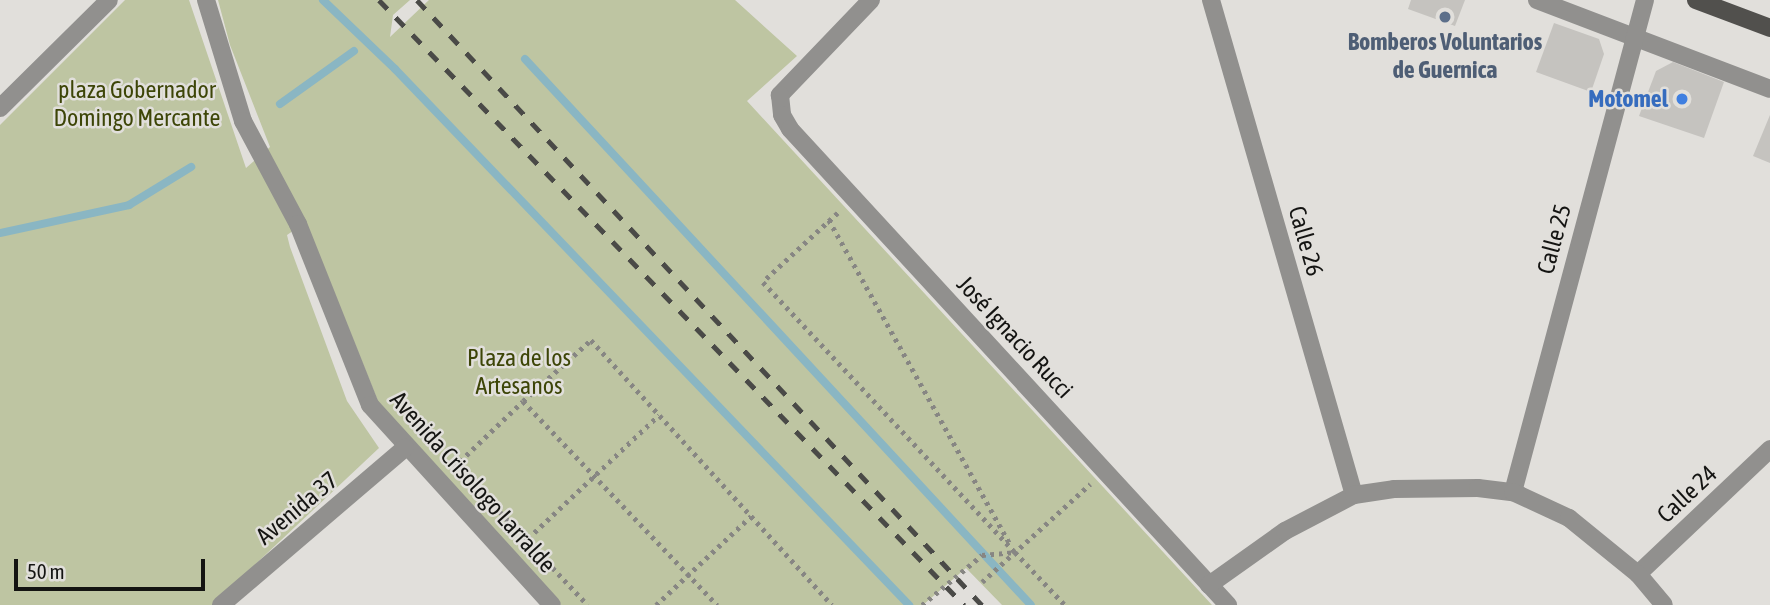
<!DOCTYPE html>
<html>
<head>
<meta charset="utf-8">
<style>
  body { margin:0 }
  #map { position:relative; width:1770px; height:605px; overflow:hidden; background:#e1dfdb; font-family:"Asap Condensed",sans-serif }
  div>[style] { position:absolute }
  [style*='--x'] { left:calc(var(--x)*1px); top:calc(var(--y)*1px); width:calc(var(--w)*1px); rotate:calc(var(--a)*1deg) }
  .green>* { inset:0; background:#bec5a2 }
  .stream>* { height:8px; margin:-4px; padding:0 4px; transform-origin:4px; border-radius:4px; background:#8ab6c3 }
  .building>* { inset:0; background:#c5c3bf }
  .path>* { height:4.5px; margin-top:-2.25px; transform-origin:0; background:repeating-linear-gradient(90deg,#878683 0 3.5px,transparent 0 8.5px) }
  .street>* { height:18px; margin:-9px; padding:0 9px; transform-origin:9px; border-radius:9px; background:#91908e }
  .primary>* { height:18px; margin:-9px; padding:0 9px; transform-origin:9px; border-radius:9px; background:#51504d }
  .rail>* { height:5px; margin-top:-2.5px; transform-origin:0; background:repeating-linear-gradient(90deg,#4a4a47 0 12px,transparent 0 24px) }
  .dots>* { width:19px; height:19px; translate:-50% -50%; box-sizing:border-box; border:4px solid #e1dfdb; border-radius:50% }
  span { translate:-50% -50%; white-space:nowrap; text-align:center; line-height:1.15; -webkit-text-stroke:5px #e1dfdb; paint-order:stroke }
  .service-label { font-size:24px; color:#4e5e75; font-weight:700 }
  .park-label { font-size:24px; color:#3d4507 }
  .shop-label { font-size:24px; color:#366cbe; font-weight:700 }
  .right { translate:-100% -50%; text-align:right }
  .street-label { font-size:24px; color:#141412 }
  .scale { position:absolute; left:14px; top:559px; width:191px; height:32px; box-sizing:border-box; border:4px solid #141412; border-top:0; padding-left:9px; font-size:21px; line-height:24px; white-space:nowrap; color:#141412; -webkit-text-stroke:5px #e1dfdb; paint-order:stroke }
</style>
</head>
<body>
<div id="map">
  <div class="green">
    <div style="clip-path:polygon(125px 0,189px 0,246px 168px,270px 147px,230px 45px,218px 0,410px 0,393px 15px,390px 37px,429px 0,735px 0,797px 56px,747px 101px,1212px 605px,1002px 605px,966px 568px,923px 605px,561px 605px,383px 414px,306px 222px,287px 235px,290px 247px,347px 401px,379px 448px,212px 605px,0 605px,0 125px)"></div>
  </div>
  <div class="stream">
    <div style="--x:323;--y:0;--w:100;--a:43.8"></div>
    <div style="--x:395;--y:69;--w:743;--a:46.2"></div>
    <div style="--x:525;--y:59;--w:744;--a:47.18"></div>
    <div style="--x:280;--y:104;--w:91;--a:-35.6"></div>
    <div style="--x:0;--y:233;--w:132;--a:-12.2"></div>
    <div style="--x:129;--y:205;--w:73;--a:-31.5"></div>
  </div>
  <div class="building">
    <div style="clip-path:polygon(1411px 0,1465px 0,1455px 26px,1408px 9px)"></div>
    <div style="clip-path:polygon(1554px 23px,1599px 39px,1604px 54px,1591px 92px,1536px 72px)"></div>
    <div style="clip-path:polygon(1673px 62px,1724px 82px,1704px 138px,1639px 116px,1656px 71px)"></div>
    <div style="clip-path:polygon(1770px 115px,1770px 163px,1753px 156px)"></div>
  </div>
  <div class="path">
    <div style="--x:838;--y:213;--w:102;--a:137.4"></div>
    <div style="--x:763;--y:282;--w:369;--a:47"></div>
    <div style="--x:829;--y:220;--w:372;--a:60.8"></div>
    <div style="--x:523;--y:401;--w:91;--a:-41.9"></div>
    <div style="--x:591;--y:340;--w:358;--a:47.7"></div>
    <div style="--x:454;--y:467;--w:95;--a:-43.7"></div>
    <div style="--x:523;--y:401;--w:282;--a:46.4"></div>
    <div style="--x:471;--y:481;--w:170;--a:46.7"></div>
    <div style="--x:522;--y:544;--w:188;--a:-43.3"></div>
    <div style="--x:982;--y:582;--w:146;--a:-42.2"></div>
    <div style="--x:656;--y:605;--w:130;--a:-43.1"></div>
    <div style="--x:922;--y:605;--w:78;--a:-39.8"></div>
    <div style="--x:982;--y:555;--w:33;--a:-5"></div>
    <div style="--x:1015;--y:552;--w:73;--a:46.7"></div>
  </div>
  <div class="street">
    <div style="--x:206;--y:0;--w:127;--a:73"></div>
    <div style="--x:243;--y:121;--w:117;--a:61.9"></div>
    <div style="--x:298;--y:224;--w:195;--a:68.3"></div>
    <div style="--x:370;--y:405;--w:270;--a:47.7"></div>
    <div style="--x:871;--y:0;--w:132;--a:133.8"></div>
    <div style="--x:780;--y:95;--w:20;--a:84"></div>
    <div style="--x:782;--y:115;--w:16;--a:60"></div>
    <div style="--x:790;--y:129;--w:647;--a:47.38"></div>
    <div style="--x:1211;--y:0;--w:515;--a:73.89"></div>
    <div style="--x:1537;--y:0;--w:249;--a:20.9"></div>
    <div style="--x:0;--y:108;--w:153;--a:-44.7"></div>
    <div style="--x:1513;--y:492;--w:509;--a:-74.98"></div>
    <div style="--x:1638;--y:574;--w:182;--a:-43.4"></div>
    <div style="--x:1209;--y:585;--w:93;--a:-35.4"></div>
    <div style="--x:1285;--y:531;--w:78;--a:-27.6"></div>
    <div style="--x:1354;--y:495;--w:40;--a:-8.5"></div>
    <div style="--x:1394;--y:489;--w:84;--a:-0.7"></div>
    <div style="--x:1478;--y:488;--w:35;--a:7"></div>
    <div style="--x:1513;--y:492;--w:62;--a:24.9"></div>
    <div style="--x:1569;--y:518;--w:89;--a:39.1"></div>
    <div style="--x:1638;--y:574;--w:40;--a:50"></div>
    <div style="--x:221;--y:605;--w:242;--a:-40.5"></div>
  </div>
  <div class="primary">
    <div style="--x:1696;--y:0;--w:79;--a:20.7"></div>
  </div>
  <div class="rail">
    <div style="--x:379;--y:0;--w:842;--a:45.96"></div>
    <div style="--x:417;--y:0;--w:828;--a:46.96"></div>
  </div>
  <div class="dots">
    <div style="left:1445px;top:17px;background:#5c6f8a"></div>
    <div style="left:1682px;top:99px;background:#3f7fe0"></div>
  </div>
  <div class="service-label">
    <span style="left:1445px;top:56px">Bomberos Voluntarios<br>de Guernica</span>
  </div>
  <div class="park-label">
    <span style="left:137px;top:104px">plaza Gobernador<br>Domingo Mercante</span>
    <span style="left:519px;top:372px">Plaza de los<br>Artesanos</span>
  </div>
  <div class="shop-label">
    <span class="right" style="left:1668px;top:99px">Motomel</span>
  </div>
  <div class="street-label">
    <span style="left:1554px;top:239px;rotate:-75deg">Calle 25</span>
    <span style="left:1306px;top:241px;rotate:74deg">Calle 26</span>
    <span style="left:1015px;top:337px;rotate:47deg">José Ignacio Rucci</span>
    <span style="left:473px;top:482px;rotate:48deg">Avenida Crisologo Larralde</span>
    <span style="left:1687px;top:494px;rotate:-43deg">Calle 24</span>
    <span style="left:297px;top:508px;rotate:-40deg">Avenida 37</span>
  </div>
  <div class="scale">50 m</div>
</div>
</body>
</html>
